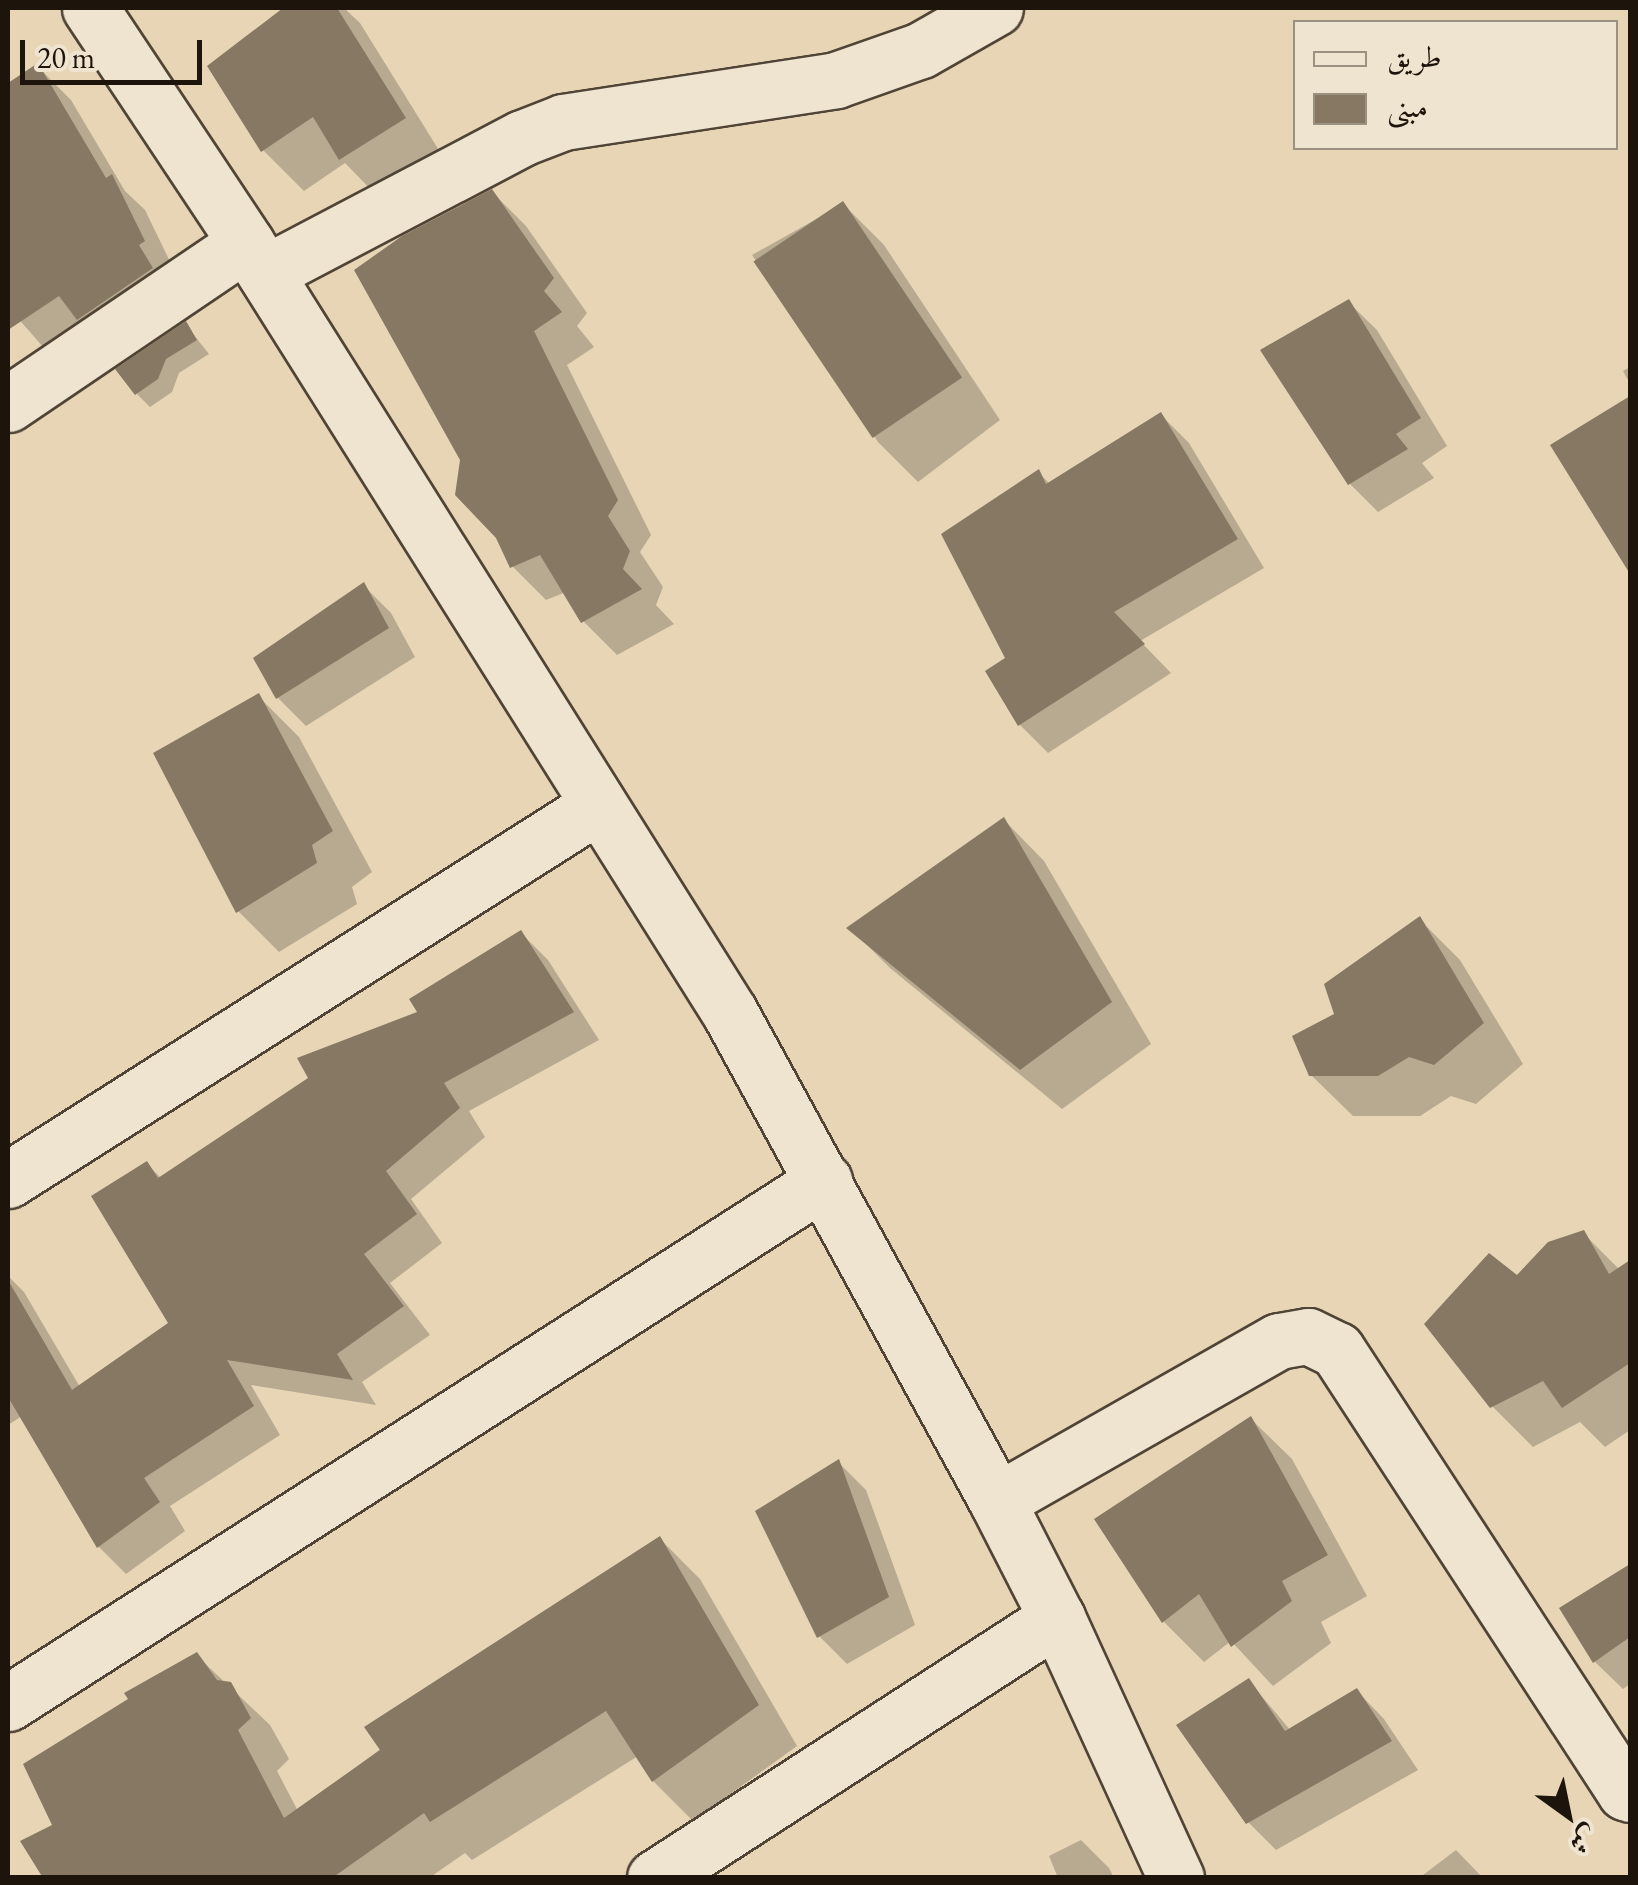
<!DOCTYPE html>
<html>
<head>
<meta charset="utf-8">
<style>
  body { margin:0 }
  #map { position:relative; width:1638px; height:1885px; overflow:hidden; background:#e7d5b5; font-family:"EB Garamond",Amiri,serif }
  div>[style] { position:absolute }
  [style*='--x'] { left:calc(var(--x)*1px); top:calc(var(--y)*1px); width:calc(var(--w)*1px); rotate:calc(var(--a)*1deg) }
  .shadow>* { inset:0; background:#0003 }
  .building>* { inset:0; background:#867863; transform-origin:0 0 }
  .roads { filter:drop-shadow(2px 0 #504436) drop-shadow(-2px 0 #504436) drop-shadow(0 2px #504436) drop-shadow(0 -2px #504436) }
  .minor>* { height:55px; margin:-27.5px; padding:0 27.5px; transform-origin:27.5px; border-radius:27.5px; background:#efe4cf }
  span { translate:-50% -50%; white-space:nowrap; text-align:center; line-height:1.15; -webkit-text-stroke:8px #efe4cf; paint-order:stroke }
  .frame { position:absolute; inset:0; border:10px solid #1d140b; pointer-events:none }
  .legend { position:absolute; left:1293px; top:20px; width:325px; height:130px; box-sizing:border-box; background:#efe4cf; border:2px solid #9b9181; margin:0; padding:12px 18px; list-style:none; font-size:30px; color:#1d140b }
  .legend li { display:flex; align-items:center; gap:20px; height:50px }
  .legend b { width:50px; border:2px solid #9b9181 }
  .north { position:absolute; left:1518px; top:1765px; width:100px; height:100px; -webkit-text-stroke:8px #efe4cf; paint-order:stroke; rotate:147deg; font-size:28px; font-weight:700; line-height:40px; text-align:center; color:#1d140b }
  .north::after { content:''; display:block; margin:auto; width:35px; height:45px; background:#1d140b; clip-path:polygon(50% 0,100% 100%,50% 72%,0 100%) }
  .scale { position:absolute; left:20px; top:40px; width:182px; height:45px; box-sizing:border-box; border:5px solid #1d140b; border-top:0; padding-left:12px; font-size:30px; line-height:35px; white-space:nowrap; color:#1d140b; -webkit-text-stroke:8px #efe4cf; paint-order:stroke }
</style>
</head>
<body>
<div id="map">
  <div class="shadow">
    <div style="clip-path:polygon(287px 8px,344px 8px,360px 23px,445px 160px,381px 200px,345px 163px,304px 191px,263px 150px,210px 66px)"></div>
    <div style="clip-path:polygon(38px 67px,71px 100px,125px 191px,145px 210px,176px 274px,51px 356px,8px 307px,8px 86px)"></div>
    <div style="clip-path:polygon(492px 192px,526px 226px,587px 313px,577px 326px,594px 347px,567px 365px,651px 535px,640px 552px,663px 587px,656px 605px,674px 624px,617px 655px,583px 621px,566px 592px,546px 600px,512px 566px)"></div>
    <div style="clip-path:polygon(843px 204px,884px 245px,1000px 420px,918px 482px,878px 442px,752px 255px)"></div>
    <div style="clip-path:polygon(1349px 303px,1377px 330px,1447px 446px,1422px 463px,1434px 478px,1378px 512px,1350px 484px,1264px 351px)"></div>
    <div style="clip-path:polygon(186px 325px,209px 354px,179px 373px,172px 392px,150px 407px,137px 394px)"></div>
    <div style="clip-path:polygon(1630px 367px,1630px 384px,1623px 371px)"></div>
    <div style="clip-path:polygon(1630px 399px,1630px 569px,1553px 446px)"></div>
    <div style="clip-path:polygon(1161px 415px,1189px 443px,1264px 568px,1140px 641px,1171px 673px,1048px 753px,1020px 725px,988px 672px,1009px 658px,1038px 472px,1050px 484px)"></div>
    <div style="clip-path:polygon(363px 585px,391px 613px,415px 657px,306px 726px,278px 698px,256px 659px)"></div>
    <div style="clip-path:polygon(258px 696px,299px 737px,372px 872px,352px 887px,357px 904px,279px 952px,238px 911px)"></div>
    <div style="clip-path:polygon(1004px 820px,1044px 861px,1151px 1044px,1062px 1109px,890px 968px,850px 928px)"></div>
    <div style="clip-path:polygon(1420px 920px,1460px 960px,1523px 1064px,1476px 1104px,1451px 1096px,1420px 1116px,1353px 1116px,1311px 1075px,1337px 1016px)"></div>
    <div style="clip-path:polygon(521px 933px,548px 960px,599px 1040px,469px 1111px,485px 1137px,411px 1199px,442px 1243px,390px 1283px,430px 1335px,362px 1382px,376px 1405px,251px 1385px,280px 1435px,170px 1506px,185px 1531px,126px 1574px,99px 1547px,22px 1416px,8px 1425px,8px 1276px,24px 1292px,80px 1387px,171px 1323px,147px 1164px,162px 1179px,420px 1014px)"></div>
    <div style="clip-path:polygon(1583px 1233px,1620px 1270px,1630px 1265px,1630px 1430px,1605px 1447px,1580px 1422px,1533px 1447px,1492px 1406px,1517px 1278px)"></div>
    <div style="clip-path:polygon(1251px 1419px,1292px 1459px,1367px 1596px,1321px 1622px,1331px 1643px,1273px 1686px,1231px 1641px,1204px 1662px,1164px 1622px)"></div>
    <div style="clip-path:polygon(838px 1462px,866px 1490px,915px 1625px,847px 1664px,819px 1636px)"></div>
    <div style="clip-path:polygon(660px 1539px,700px 1579px,797px 1746px,693px 1821px,653px 1781px,638px 1756px,472px 1860px,465px 1853px,429px 1878px,46px 1878px,55px 1827px,196px 1655px,270px 1725px,289px 1759px,277px 1771px,298px 1811px)"></div>
    <div style="clip-path:polygon(1630px 1567px,1630px 1684px,1623px 1689px,1595px 1662px,1563px 1609px)"></div>
    <div style="clip-path:polygon(1249px 1681px,1291px 1731px,1357px 1691px,1384px 1719px,1418px 1770px,1276px 1850px,1248px 1822px)"></div>
    <div style="clip-path:polygon(1081px 1840px,1109px 1868px,1114px 1878px,1058px 1878px,1049px 1856px)"></div>
    <div style="clip-path:polygon(1456px 1850px,1483px 1878px,1419px 1878px)"></div>
  </div>
  <div class="building">
    <div style="clip-path:polygon(283px 8px,337px 8px,406px 118px,339px 160px,313px 117px,261px 152px,207px 66px)"></div>
    <div style="clip-path:polygon(38px 63px,106px 178px,112px 174px,145px 241px,139px 245px,153px 268px,77px 320px,59px 296px,8px 330px,8px 83px)"></div>
    <div style="clip-path:polygon(492px 189px,554px 278px,544px 291px,562px 312px,534px 331px,618px 500px,608px 516px,630px 551px,623px 569px,642px 589px,581px 623px,540px 555px,510px 568px,496px 538px,455px 495px,460px 460px,354px 270px,402px 236px)"></div>
    <div style="left:843px;top:201px;width:213px;height:108px;rotate:56deg"></div>
    <div style="clip-path:polygon(1349px 299px,1421px 418px,1396px 434px,1408px 449px,1348px 485px,1260px 350px)"></div>
    <div style="clip-path:polygon(186px 321px,197px 340px,166px 359px,158px 379px,135px 395px,115px 369px)"></div>
    <div style="clip-path:polygon(1630px 396px,1630px 574px,1550px 445px)"></div>
    <div style="clip-path:polygon(1161px 412px,1238px 539px,1114px 612px,1145px 644px,1018px 726px,985px 671px,1005px 658px,941px 534px,1039px 469px,1046px 484px)"></div>
    <div style="clip-path:polygon(364px 582px,389px 628px,276px 699px,253px 658px)"></div>
    <div style="clip-path:polygon(259px 693px,333px 831px,312px 845px,317px 863px,236px 913px,153px 753px)"></div>
    <div style="clip-path:polygon(1004px 817px,1112px 1002px,1020px 1070px,846px 928px)"></div>
    <div style="clip-path:polygon(1420px 916px,1484px 1023px,1434px 1065px,1409px 1057px,1378px 1076px,1309px 1076px,1292px 1036px,1334px 1014px,1324px 984px)"></div>
    <div style="clip-path:polygon(521px 930px,574px 1012px,444px 1083px,460px 1108px,386px 1171px,417px 1214px,364px 1254px,404px 1306px,337px 1354px,353px 1380px,227px 1360px,254px 1406px,144px 1478px,160px 1502px,97px 1548px,8px 1397px,8px 1280px,72px 1390px,168px 1323px,91px 1196px,147px 1161px,158px 1178px,308px 1078px,297px 1058px,417px 1012px,409px 999px)"></div>
    <div style="clip-path:polygon(1584px 1230px,1609px 1274px,1630px 1260px,1630px 1363px,1562px 1408px,1543px 1381px,1490px 1408px,1424px 1324px,1489px 1253px,1517px 1275px,1548px 1242px)"></div>
    <div style="clip-path:polygon(1251px 1416px,1328px 1555px,1282px 1581px,1292px 1601px,1231px 1647px,1199px 1594px,1162px 1623px,1094px 1519px)"></div>
    <div style="clip-path:polygon(839px 1459px,889px 1597px,817px 1638px,755px 1511px)"></div>
    <div style="clip-path:polygon(660px 1536px,759px 1705px,652px 1782px,606px 1711px,430px 1822px,424px 1813px,332px 1878px,43px 1878px,20px 1841px,52px 1825px,23px 1764px,128px 1699px,124px 1693px,197px 1652px,217px 1680px,231px 1682px,251px 1718px,238px 1730px,284px 1818px,380px 1750px,364px 1727px)"></div>
    <div style="clip-path:polygon(1630px 1564px,1630px 1637px,1593px 1663px,1559px 1608px)"></div>
    <div style="clip-path:polygon(1249px 1678px,1285px 1731px,1357px 1688px,1392px 1741px,1246px 1824px,1176px 1725px)"></div>
  </div>
  <div class="roads">
    <div class="minor">
      <div style="--x:90;--y:8;--w:282;--a:56.4"></div>
      <div style="--x:246;--y:243;--w:909;--a:57.85"></div>
      <div style="--x:730;--y:1013;--w:556;--a:61.32"></div>
      <div style="--x:997;--y:1501;--w:131;--a:62.9"></div>
      <div style="--x:1057;--y:1618;--w:286;--a:65.4"></div>
      <div style="--x:265;--y:273;--w:290;--a:-27.7"></div>
      <div style="--x:522;--y:138;--w:44;--a:-21.3"></div>
      <div style="--x:563;--y:122;--w:276;--a:-8.7"></div>
      <div style="--x:836;--y:80;--w:90;--a:-19.4"></div>
      <div style="--x:921;--y:50;--w:85;--a:-29.6"></div>
      <div style="--x:8;--y:404;--w:287;--a:-34.1"></div>
      <div style="--x:8;--y:1180;--w:698;--a:-32.41"></div>
      <div style="--x:997;--y:1501;--w:324;--a:-29.6"></div>
      <div style="--x:1279;--y:1341;--w:29;--a:-10"></div>
      <div style="--x:1308;--y:1336;--w:32;--a:26"></div>
      <div style="--x:1337;--y:1350;--w:528;--a:56.91"></div>
      <div style="--x:1625;--y:1792;--w:5;--a:22"></div>
      <div style="--x:8;--y:1703;--w:969;--a:-32.61"></div>
      <div style="--x:655;--y:1878;--w:479;--a:-32.9"></div>
    </div>
  </div>
  <div class="frame"></div>
  <ul class="legend">
  <li><b style="height:12px;background:#efe4cf"></b>طريق</li>
  <li><b style="height:28px;background:#867863"></b>مبنى</li>
  </ul>
  <div class="north">ش</div>
  <div class="scale">20 m</div>
</div>
</body>
</html>
